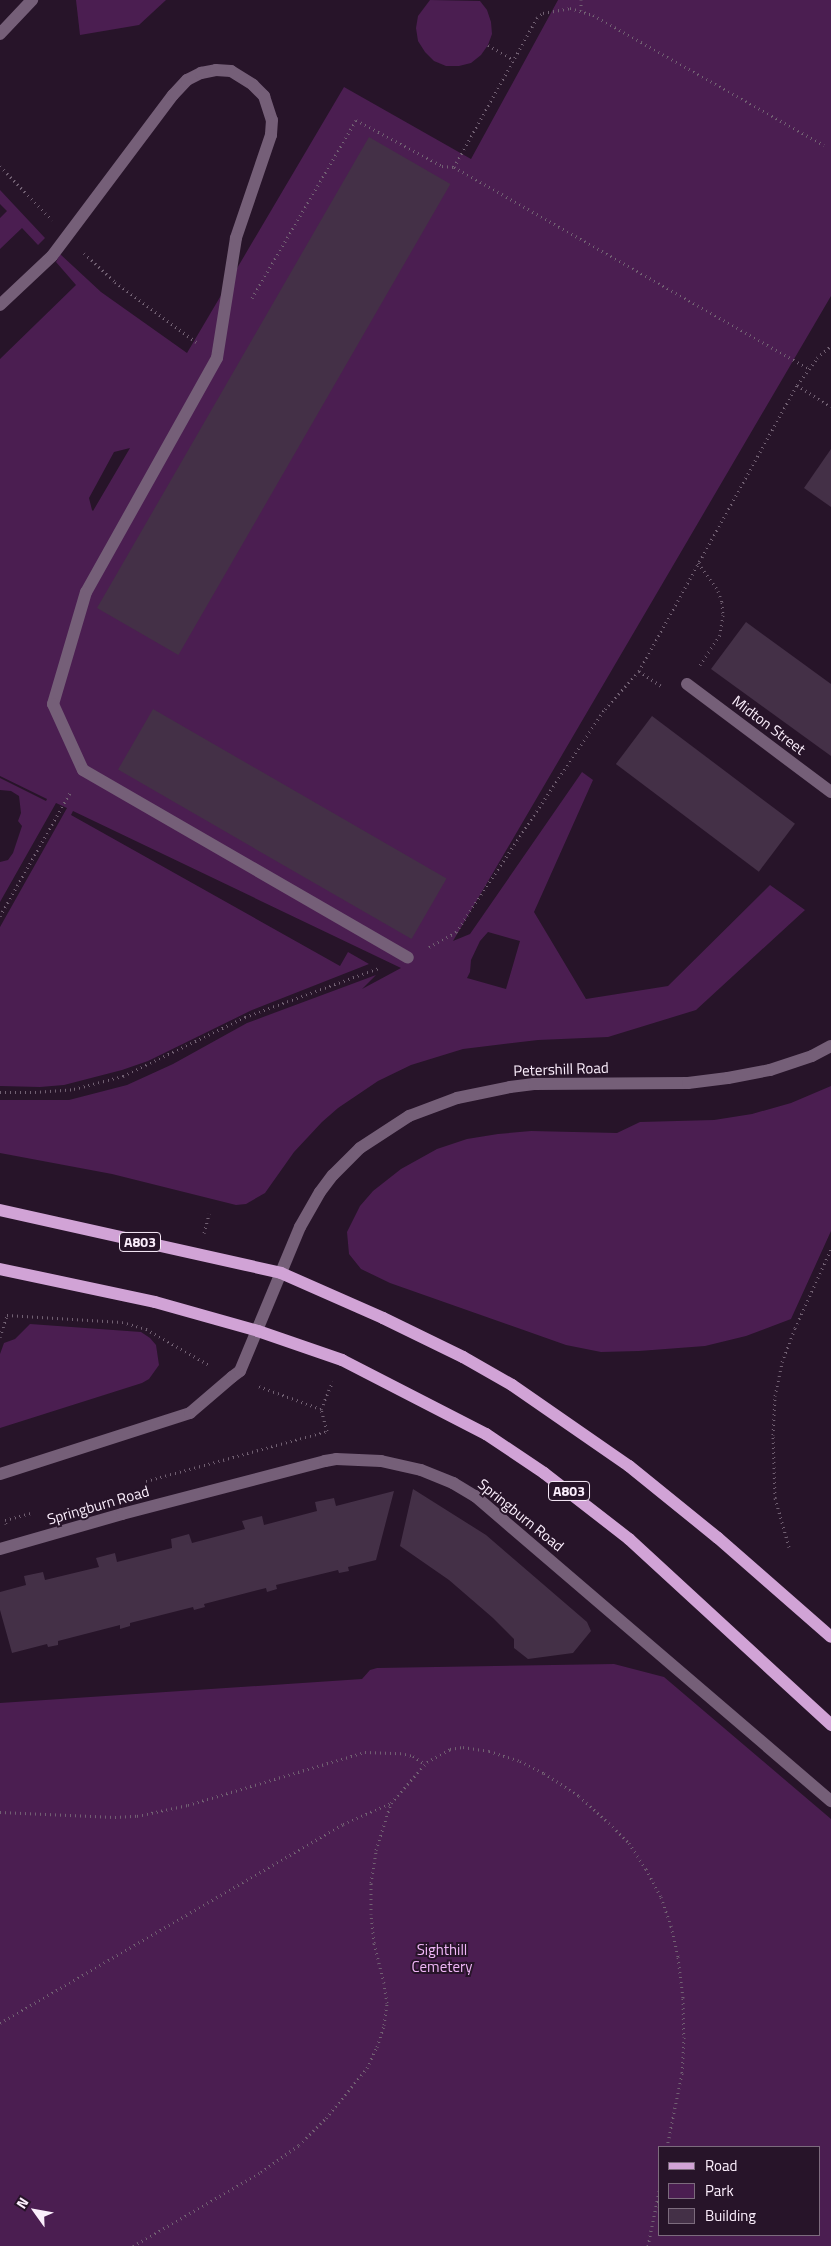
<!DOCTYPE html>
<html>
<head>
<meta charset="utf-8">
<style>
  body { margin:0 }
  #map { position:relative; width:831px; height:2246px; overflow:hidden; background:#271429; font-family:"Titillium Web",sans-serif }
  div>[style] { position:absolute }
  [style*='--x'] { left:calc(var(--x)*1px); top:calc(var(--y)*1px); width:calc(var(--w)*1px); rotate:calc(var(--a)*1deg) }
  .green>* { inset:0; background:#4b1e51 }
  .building>* { inset:0; background:#443047; transform-origin:0 0 }
  .path>* { height:3px; margin-top:-1.5px; transform-origin:0; background:repeating-linear-gradient(90deg,#716072 0 1px,transparent 0 5px) }
  .minor>* { height:12px; margin:-6px; padding:0 6px; transform-origin:6px; border-radius:6px; background:#755f78 }
  .major>* { height:12px; margin:-6px; padding:0 6px; transform-origin:6px; border-radius:6px; background:#d1a3d6 }
  span { translate:-50% -50%; white-space:nowrap; text-align:center; line-height:1.15; -webkit-text-stroke:4px #271429; paint-order:stroke }
  .shield-label span { padding:1px 4px; background:#271429; border:1px solid; border-radius:4px; -webkit-text-stroke-width:0 }
  .shield-label { font-size:14px; color:#fbeefc; font-weight:700 }
  .street-label { font-size:15px; color:#fbeefc }
  .park-label { font-size:15px; color:#f1b8f8 }
  .legend { position:absolute; left:658px; top:2146px; width:162px; height:90px; box-sizing:border-box; background:#271429; border:1px solid #7c6b7d; margin:0; padding:6px 9px; list-style:none; font-size:15px; color:#fbeefc }
  .legend li { display:flex; align-items:center; gap:10px; height:25px }
  .legend b { width:25px; border:1px solid #7c6b7d }
  .north { position:absolute; left:10px; top:2186px; width:50px; height:50px; -webkit-text-stroke:4px #271429; paint-order:stroke; rotate:302deg; font-size:14px; font-weight:700; line-height:20px; text-align:center; color:#fbeefc }
  .north::after { content:''; display:block; margin:auto; width:18px; height:22px; background:#fbeefc; clip-path:polygon(50% 0,100% 100%,50% 72%,0 100%) }
</style>
</head>
<body>
<div id="map">
  <div class="green">
    <div style="clip-path:polygon(76px 0,166px 0,139px 25px,80px 35px)"></div>
    <div style="clip-path:polygon(430px 0,480px 1px,487px 10px,491px 22px,492px 34px,488px 45px,481px 55px,471px 63px,459px 66px,446px 66px,434px 61px,425px 52px,418px 41px,416px 28px,418px 16px)"></div>
    <div style="clip-path:polygon(evenodd,558px 0,831px 0,831px 296px,453px 941px,470px 934px,582px 772px,593px 780px,534px 912px,586px 999px,668px 986px,770px 885px,805px 910px,696px 1010px,608px 1037px,538px 1040px,463px 1049px,411px 1065px,378px 1081px,338px 1108px,322px 1122px,294px 1152px,265px 1193px,246px 1204px,236px 1205px,112px 1174px,0 1153px,0 1100px,69px 1100px,127px 1085px,173px 1064px,247px 1023px,376px 975px,362px 989px,401px 968px,73px 811px,71px 815px,340px 966px,348px 952px,369px 964px,252px 1010px,148px 1061px,122px 1070px,64px 1085px,40px 1087px,0 1086px,0 927px,67px 808px,56px 803px,0 902px,0 862px,8px 860px,13px 853px,22px 826px,18px 821px,21px 813px,19px 796px,11px 791px,0 790px,0 778px,46px 801px,47px 799px,0 776px,0 359px,76px 285px,56px 262px,60px 254px,101px 292px,187px 353px,344px 87px,471px 159px,558px 0,130px 448px,93px 511px,92px 510px,89px 498px,114px 452px,130px 448px,558px 0,488px 932px,520px 941px,506px 989px,467px 978px,470px 972px,471px 960px,480px 941px,488px 932px)"></div>
    <div style="clip-path:polygon(0 190px,45px 238px,38px 245px,22px 228px,0 249px,0 218px,7px 211px,0 204px)"></div>
    <div style="clip-path:polygon(831px 1086px,831px 1231px,791px 1319px,746px 1336px,705px 1346px,639px 1351px,601px 1352px,566px 1345px,390px 1283px,361px 1269px,349px 1254px,347px 1232px,360px 1206px,373px 1191px,401px 1169px,437px 1149px,467px 1139px,498px 1134px,531px 1131px,617px 1133px,640px 1122px,714px 1120px,752px 1114px,791px 1103px)"></div>
    <div style="clip-path:polygon(30px 1324px,141px 1332px,150px 1338px,156px 1345px,159px 1365px,149px 1379px,142px 1383px,0 1428px,0 1354px,4px 1343px,15px 1339px)"></div>
    <div style="clip-path:polygon(evenodd,614px 1664px,664px 1677px,831px 1819px,831px 2246px,0 2246px,0 1703px,362px 1679px,370px 1670px,377px 1668px,614px 1664px,660px 2147px,820px 2147px,820px 2235px,660px 2235px,660px 2147px)"></div>
  </div>
  <div class="building">
    <div style="left:369px;top:137px;width:94px;height:544px;rotate:30deg"></div>
    <div style="clip-path:polygon(831px 449px,831px 507px,804px 488px)"></div>
    <div style="clip-path:polygon(746px 622px,831px 684px,831px 756px,711px 669px)"></div>
    <div style="left:153px;top:709px;width:339px;height:70px;rotate:30deg"></div>
    <div style="left:652px;top:716px;width:179px;height:60px;rotate:37deg"></div>
    <div style="clip-path:polygon(413px 1489px,486px 1535px,587px 1622px,591px 1631px,573px 1653px,528px 1659px,514px 1648px,514px 1639px,493px 1618px,449px 1580px,400px 1546px)"></div>
    <div style="clip-path:polygon(394px 1491px,376px 1560px,348px 1567px,349px 1571px,339px 1573px,338px 1570px,276px 1585px,277px 1589px,267px 1592px,266px 1588px,204px 1604px,205px 1607px,194px 1610px,193px 1607px,130px 1623px,130px 1626px,120px 1629px,120px 1625px,58px 1641px,58px 1645px,48px 1647px,47px 1644px,12px 1653px,0 1610px,0 1592px,26px 1585px,24px 1576px,43px 1572px,45px 1580px,99px 1567px,96px 1558px,115px 1553px,117px 1562px,172px 1548px,171px 1539px,189px 1534px,192px 1543px,245px 1529px,242px 1521px,262px 1516px,264px 1525px,317px 1511px,315px 1502px,334px 1498px,336px 1506px)"></div>
  </div>
  <div class="path">
    <div style="--x:581;--y:10;--w:10;--a:-90"></div>
    <div style="--x:488;--y:45;--w:30;--a:30"></div>
    <div style="--x:0;--y:166;--w:75;--a:46.1"></div>
    <div style="--x:454;--y:167;--w:171;--a:-60.9"></div>
    <div style="--x:537;--y:18;--w:8;--a:-40"></div>
    <div style="--x:543;--y:13;--w:27;--a:-10"></div>
    <div style="--x:570;--y:8;--w:24;--a:17"></div>
    <div style="--x:593;--y:15;--w:265;--a:29.4"></div>
    <div style="--x:84;--y:253;--w:42;--a:43.1"></div>
    <div style="--x:115;--y:282;--w:101;--a:36.5"></div>
    <div style="--x:252;--y:298;--w:206;--a:-59.7"></div>
    <div style="--x:356;--y:120;--w:98;--a:28.1"></div>
    <div style="--x:442;--y:166;--w:12;--a:5"></div>
    <div style="--x:454;--y:167;--w:408;--a:29.6"></div>
    <div style="--x:797;--y:385;--w:40;--a:32.9"></div>
    <div style="--x:698;--y:563;--w:34;--a:54"></div>
    <div style="--x:718;--y:591;--w:12;--a:70"></div>
    <div style="--x:722;--y:602;--w:13;--a:86"></div>
    <div style="--x:723;--y:615;--w:20;--a:99"></div>
    <div style="--x:720;--y:635;--w:36;--a:124"></div>
    <div style="--x:639;--y:671;--w:29;--a:34"></div>
    <div style="--x:0;--y:916;--w:144;--a:-60.4"></div>
    <div style="--x:429;--y:947;--w:31;--a:-29"></div>
    <div style="--x:456;--y:932;--w:268;--a:-56.3"></div>
    <div style="--x:605;--y:709;--w:51;--a:-48.2"></div>
    <div style="--x:639;--y:671;--w:327;--a:-61.1"></div>
    <div style="--x:797;--y:385;--w:34;--a:-53"></div>
    <div style="--x:817;--y:358;--w:18;--a:-41"></div>
    <div style="--x:0;--y:1092;--w:35;--a:0"></div>
    <div style="--x:35;--y:1092;--w:39;--a:-4"></div>
    <div style="--x:74;--y:1089;--w:51;--a:-14.9"></div>
    <div style="--x:123;--y:1076;--w:136;--a:-25.8"></div>
    <div style="--x:245;--y:1017;--w:143;--a:-20.1"></div>
    <div style="--x:204;--y:1233;--w:20;--a:-75"></div>
    <div style="--x:146;--y:1329;--w:73;--a:29.7"></div>
    <div style="--x:0;--y:1337;--w:23;--a:-72"></div>
    <div style="--x:7;--y:1315;--w:115;--a:3.5"></div>
    <div style="--x:122;--y:1322;--w:26;--a:16"></div>
    <div style="--x:321;--y:1409;--w:30;--a:-67"></div>
    <div style="--x:146;--y:1481;--w:188;--a:-15.4"></div>
    <div style="--x:327;--y:1431;--w:23;--a:-105"></div>
    <div style="--x:321;--y:1409;--w:67;--a:-159.9"></div>
    <div style="--x:6;--y:1524;--w:4;--a:-104"></div>
    <div style="--x:5;--y:1520;--w:27;--a:-15"></div>
    <div style="--x:789;--y:1547;--w:51;--a:-105.9"></div>
    <div style="--x:775;--y:1498;--w:63;--a:-91.8"></div>
    <div style="--x:773;--y:1435;--w:39;--a:-87"></div>
    <div style="--x:775;--y:1396;--w:35;--a:-78"></div>
    <div style="--x:782;--y:1362;--w:36;--a:-69"></div>
    <div style="--x:795;--y:1328;--w:87;--a:-65.5"></div>
    <div style="--x:0;--y:1812;--w:115;--a:2.5"></div>
    <div style="--x:115;--y:1817;--w:22;--a:-3"></div>
    <div style="--x:137;--y:1816;--w:52;--a:-12.2"></div>
    <div style="--x:188;--y:1805;--w:185;--a:-16.7"></div>
    <div style="--x:365;--y:1752;--w:35;--a:2"></div>
    <div style="--x:400;--y:1753;--w:13;--a:13"></div>
    <div style="--x:413;--y:1756;--w:14;--a:34"></div>
    <div style="--x:0;--y:2023;--w:397;--a:-30.1"></div>
    <div style="--x:343;--y:1824;--w:52;--a:-23.6"></div>
    <div style="--x:133;--y:2246;--w:148;--a:-30"></div>
    <div style="--x:261;--y:2172;--w:47;--a:-35.4"></div>
    <div style="--x:299;--y:2145;--w:38;--a:-45"></div>
    <div style="--x:326;--y:2118;--w:65;--a:-50.6"></div>
    <div style="--x:367;--y:2068;--w:23;--a:-65"></div>
    <div style="--x:377;--y:2047;--w:23;--a:-72"></div>
    <div style="--x:384;--y:2025;--w:22;--a:-82"></div>
    <div style="--x:387;--y:2003;--w:20;--a:-99"></div>
    <div style="--x:384;--y:1983;--w:41;--a:-104"></div>
    <div style="--x:374;--y:1943;--w:29;--a:-96"></div>
    <div style="--x:371;--y:1914;--w:31;--a:-90"></div>
    <div style="--x:371;--y:1883;--w:33;--a:-81"></div>
    <div style="--x:376;--y:1850;--w:49;--a:-72.3"></div>
    <div style="--x:391;--y:1803;--w:55;--a:-48.7"></div>
    <div style="--x:427;--y:1762;--w:26;--a:-29"></div>
    <div style="--x:450;--y:1749;--w:13;--a:-9"></div>
    <div style="--x:463;--y:1747;--w:26;--a:9"></div>
    <div style="--x:489;--y:1751;--w:33;--a:18"></div>
    <div style="--x:520;--y:1761;--w:27;--a:27"></div>
    <div style="--x:544;--y:1773;--w:42;--a:33.3"></div>
    <div style="--x:579;--y:1796;--w:40;--a:42"></div>
    <div style="--x:609;--y:1823;--w:28;--a:45"></div>
    <div style="--x:629;--y:1843;--w:31;--a:57"></div>
    <div style="--x:646;--y:1869;--w:32;--a:62"></div>
    <div style="--x:661;--y:1897;--w:31;--a:71"></div>
    <div style="--x:671;--y:1926;--w:32;--a:77"></div>
    <div style="--x:678;--y:1957;--w:41;--a:83"></div>
    <div style="--x:683;--y:1998;--w:39;--a:89"></div>
    <div style="--x:684;--y:2037;--w:36;--a:93"></div>
    <div style="--x:682;--y:2073;--w:76;--a:101.5"></div>
    <div style="--x:648;--y:2246;--w:61;--a:-78.7"></div>
  </div>
  <div class="minor">
    <div style="--x:0;--y:34;--w:47;--a:-46.7"></div>
    <div style="--x:0;--y:305;--w:71;--a:-43.3"></div>
    <div style="--x:52;--y:256;--w:201;--a:-53.1"></div>
    <div style="--x:173;--y:95;--w:21;--a:-47"></div>
    <div style="--x:187;--y:80;--w:16;--a:-27"></div>
    <div style="--x:201;--y:73;--w:15;--a:-11"></div>
    <div style="--x:216;--y:70;--w:15;--a:4"></div>
    <div style="--x:231;--y:71;--w:26;--a:32"></div>
    <div style="--x:253;--y:85;--w:16;--a:45"></div>
    <div style="--x:264;--y:96;--w:25;--a:72"></div>
    <div style="--x:272;--y:120;--w:15;--a:94"></div>
    <div style="--x:271;--y:135;--w:109;--a:108.8"></div>
    <div style="--x:236;--y:238;--w:121;--a:99"></div>
    <div style="--x:217;--y:358;--w:268;--a:119.2"></div>
    <div style="--x:86;--y:592;--w:117;--a:106.4"></div>
    <div style="--x:53;--y:704;--w:72;--a:65.6"></div>
    <div style="--x:83;--y:770;--w:375;--a:30"></div>
    <div style="--x:687;--y:684;--w:180;--a:36.9"></div>
    <div style="--x:0;--y:1474;--w:200;--a:-17.8"></div>
    <div style="--x:190;--y:1413;--w:55;--a:-40.6"></div>
    <div style="--x:232;--y:1377;--w:10;--a:-37"></div>
    <div style="--x:240;--y:1371;--w:156;--a:-67.4"></div>
    <div style="--x:300;--y:1227;--w:40;--a:-60.3"></div>
    <div style="--x:320;--y:1192;--w:21;--a:-53"></div>
    <div style="--x:333;--y:1175;--w:38;--a:-45"></div>
    <div style="--x:360;--y:1148;--w:59;--a:-33.1"></div>
    <div style="--x:409;--y:1116;--w:51;--a:-20.6"></div>
    <div style="--x:457;--y:1098;--w:54;--a:-11.7"></div>
    <div style="--x:510;--y:1087;--w:24;--a:-7"></div>
    <div style="--x:534;--y:1084;--w:154;--a:-0.4"></div>
    <div style="--x:688;--y:1083;--w:40;--a:-7.1"></div>
    <div style="--x:728;--y:1078;--w:43;--a:-10.8"></div>
    <div style="--x:770;--y:1070;--w:44;--a:-18.4"></div>
    <div style="--x:812;--y:1056;--w:21;--a:-28"></div>
    <div style="--x:0;--y:1549;--w:127;--a:-16"></div>
    <div style="--x:122;--y:1514;--w:210;--a:-14.6"></div>
    <div style="--x:325;--y:1461;--w:11;--a:-10"></div>
    <div style="--x:336;--y:1459;--w:45;--a:2.5"></div>
    <div style="--x:381;--y:1461;--w:41;--a:12.7"></div>
    <div style="--x:421;--y:1470;--w:35;--a:22"></div>
    <div style="--x:453;--y:1483;--w:26;--a:31"></div>
    <div style="--x:475;--y:1496;--w:469;--a:40.6"></div>
  </div>
  <div class="major">
    <div style="--x:0;--y:1210;--w:288;--a:12.6"></div>
    <div style="--x:281;--y:1273;--w:111;--a:23.8"></div>
    <div style="--x:383;--y:1318;--w:89;--a:26"></div>
    <div style="--x:463;--y:1357;--w:56;--a:29.7"></div>
    <div style="--x:512;--y:1385;--w:142;--a:34.7"></div>
    <div style="--x:629;--y:1466;--w:114;--a:39"></div>
    <div style="--x:718;--y:1538;--w:150;--a:41.2"></div>
    <div style="--x:0;--y:1269;--w:158;--a:12"></div>
    <div style="--x:155;--y:1302;--w:107;--a:15.7"></div>
    <div style="--x:258;--y:1331;--w:89;--a:19"></div>
    <div style="--x:342;--y:1360;--w:162;--a:27.2"></div>
    <div style="--x:486;--y:1434;--w:70;--a:33.9"></div>
    <div style="--x:544;--y:1473;--w:108;--a:37.8"></div>
    <div style="--x:629;--y:1539;--w:275;--a:42.6"></div>
  </div>
  <div class="shield-label">
    <span style="left:140px;top:1242px">A803</span>
    <span style="left:569px;top:1491px">A803</span>
  </div>
  <div class="street-label">
    <span style="left:769px;top:725px;rotate:37deg">Midton Street</span>
    <span style="left:561px;top:1069px;rotate:-2deg">Petershill Road</span>
    <span style="left:98px;top:1505px;rotate:-16deg">Springburn Road</span>
    <span style="left:521px;top:1515px;rotate:39deg">Springburn Road</span>
  </div>
  <div class="park-label">
    <span style="left:442px;top:1958px">Sighthill<br>Cemetery</span>
  </div>
  <ul class="legend">
  <li><b style="height:6px;background:#d1a3d6"></b>Road</li>
  <li><b style="height:14px;background:#4b1e51"></b>Park</li>
  <li><b style="height:14px;background:#443047"></b>Building</li>
  </ul>
  <div class="north">N</div>
</div>
</body>
</html>
